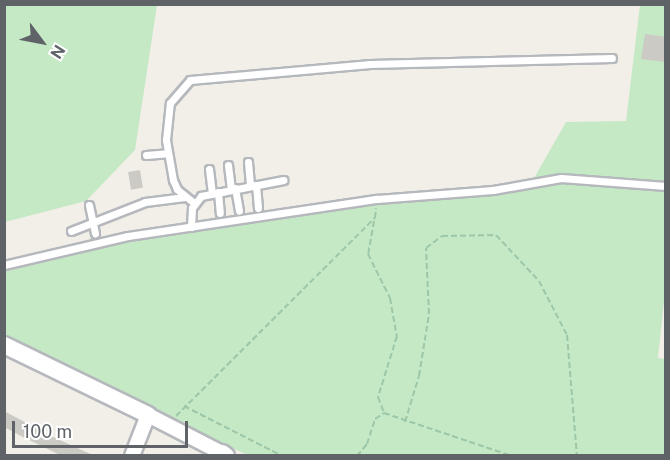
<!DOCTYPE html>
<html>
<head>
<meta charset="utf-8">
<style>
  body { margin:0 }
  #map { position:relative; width:670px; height:460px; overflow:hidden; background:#f1efe8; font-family:"Public Sans",sans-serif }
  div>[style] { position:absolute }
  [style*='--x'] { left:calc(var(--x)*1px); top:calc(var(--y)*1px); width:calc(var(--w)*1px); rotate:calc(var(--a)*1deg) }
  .green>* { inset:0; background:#c5e8c5 }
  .building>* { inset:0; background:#cccac5; transform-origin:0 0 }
  .path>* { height:2px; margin-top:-1px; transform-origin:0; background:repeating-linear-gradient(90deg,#9cc7a9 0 6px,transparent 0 9px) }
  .roads { filter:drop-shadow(2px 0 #b5b8bc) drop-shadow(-2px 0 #b5b8bc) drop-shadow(0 2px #b5b8bc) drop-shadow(0 -2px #b5b8bc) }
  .service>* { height:7px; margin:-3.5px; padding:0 3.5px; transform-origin:3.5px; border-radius:3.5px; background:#fff }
  .minor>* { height:14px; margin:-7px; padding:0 7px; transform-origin:7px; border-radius:7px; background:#fff }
  .tertiary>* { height:16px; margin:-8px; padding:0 8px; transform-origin:8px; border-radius:8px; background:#fff }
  span { translate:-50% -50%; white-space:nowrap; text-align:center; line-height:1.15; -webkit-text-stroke:4.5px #fff; paint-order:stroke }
  .frame { position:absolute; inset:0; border:6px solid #5f6368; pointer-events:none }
  .north { position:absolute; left:12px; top:12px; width:60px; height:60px; -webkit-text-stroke:4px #fff; paint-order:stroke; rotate:122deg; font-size:16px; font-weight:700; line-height:24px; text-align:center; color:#5f6368 }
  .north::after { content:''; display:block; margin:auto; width:21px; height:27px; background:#5f6368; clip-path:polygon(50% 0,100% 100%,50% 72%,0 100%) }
  .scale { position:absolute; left:12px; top:421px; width:176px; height:27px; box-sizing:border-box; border:3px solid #5f6368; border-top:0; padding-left:8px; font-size:18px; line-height:21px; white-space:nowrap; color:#5f6368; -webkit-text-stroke:4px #fff; paint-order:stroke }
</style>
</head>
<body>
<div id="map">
  <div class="green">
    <div style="clip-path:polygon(5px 4px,157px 5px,135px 150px,86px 201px,5px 222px)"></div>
    <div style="clip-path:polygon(640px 5px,665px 5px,666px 282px,658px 358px,665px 359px,665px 455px,247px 455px,5px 335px,4px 270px,14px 267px,130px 241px,384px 202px,529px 187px,566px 122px,626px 121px)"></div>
  </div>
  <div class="building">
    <div style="clip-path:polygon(645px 34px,666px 37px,666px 62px,641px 59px)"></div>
    <div style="left:140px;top:170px;width:18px;height:12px;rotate:81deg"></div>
    <div style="clip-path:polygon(4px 411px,51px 436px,95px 456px,62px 456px,23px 437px,4px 427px)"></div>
  </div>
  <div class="path">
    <div style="--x:374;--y:221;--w:34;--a:100"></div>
    <div style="--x:368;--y:254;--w:49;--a:63.4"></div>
    <div style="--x:390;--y:298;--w:39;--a:80"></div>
    <div style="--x:397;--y:336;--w:64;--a:107.3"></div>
    <div style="--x:378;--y:397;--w:17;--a:69"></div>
    <div style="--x:184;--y:406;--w:110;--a:27"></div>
    <div style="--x:176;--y:416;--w:281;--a:-44.9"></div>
    <div style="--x:375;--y:218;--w:10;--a:-84"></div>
    <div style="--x:405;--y:422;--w:48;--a:-73.1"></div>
    <div style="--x:419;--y:376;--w:63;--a:-80.8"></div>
    <div style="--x:429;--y:314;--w:66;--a:-92.6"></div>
    <div style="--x:426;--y:248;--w:20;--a:-37"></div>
    <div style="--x:442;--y:236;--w:54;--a:-1.1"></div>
    <div style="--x:496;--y:235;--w:63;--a:46.9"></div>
    <div style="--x:539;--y:281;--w:61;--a:62.6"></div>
    <div style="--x:567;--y:335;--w:121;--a:85.3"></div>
    <div style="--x:357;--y:456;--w:16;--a:-50"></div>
    <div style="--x:367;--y:444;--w:26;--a:-72"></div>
    <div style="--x:375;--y:419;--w:11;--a:-34"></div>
    <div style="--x:384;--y:413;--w:135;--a:18.6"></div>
  </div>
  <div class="roads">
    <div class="service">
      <div style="--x:146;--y:155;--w:21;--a:-5"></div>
      <div style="--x:248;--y:162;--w:24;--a:85"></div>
      <div style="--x:228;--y:165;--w:24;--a:83"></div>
      <div style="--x:209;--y:169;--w:24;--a:83"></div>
      <div style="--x:256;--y:185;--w:23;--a:85"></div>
      <div style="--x:235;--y:188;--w:23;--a:80"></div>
      <div style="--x:218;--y:192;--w:21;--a:85"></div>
      <div style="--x:194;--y:203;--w:22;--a:-141"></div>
      <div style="--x:177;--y:189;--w:10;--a:-114"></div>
      <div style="--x:173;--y:180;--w:41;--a:-99.9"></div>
      <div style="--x:166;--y:140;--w:37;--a:-84"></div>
      <div style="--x:170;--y:103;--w:30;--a:-49"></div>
      <div style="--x:190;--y:80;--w:181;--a:-5.1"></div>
      <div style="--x:370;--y:64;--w:242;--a:-1.4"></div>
      <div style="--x:89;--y:205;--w:29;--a:78"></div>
      <div style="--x:191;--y:227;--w:19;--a:-87"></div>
      <div style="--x:192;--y:208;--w:15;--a:-53"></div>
      <div style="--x:201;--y:196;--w:84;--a:-11"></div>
      <div style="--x:71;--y:231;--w:79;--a:-21.4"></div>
      <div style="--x:145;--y:202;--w:40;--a:-7.1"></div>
      <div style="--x:4;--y:265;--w:127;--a:-13.2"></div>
      <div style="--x:128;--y:236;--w:252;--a:-8.5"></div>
      <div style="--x:377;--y:199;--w:116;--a:-4.4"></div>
      <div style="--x:493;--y:190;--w:69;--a:-10"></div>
      <div style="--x:561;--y:178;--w:105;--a:4.4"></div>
    </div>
    <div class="minor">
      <div style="--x:132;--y:456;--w:44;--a:-68.7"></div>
      <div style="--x:148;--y:415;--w:83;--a:27.2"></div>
    </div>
    <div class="tertiary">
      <div style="--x:4;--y:345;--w:160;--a:25.9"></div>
      <div style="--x:222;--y:453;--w:5;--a:37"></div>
    </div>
  </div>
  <div class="frame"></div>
  <div class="north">N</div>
  <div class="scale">100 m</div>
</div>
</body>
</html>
